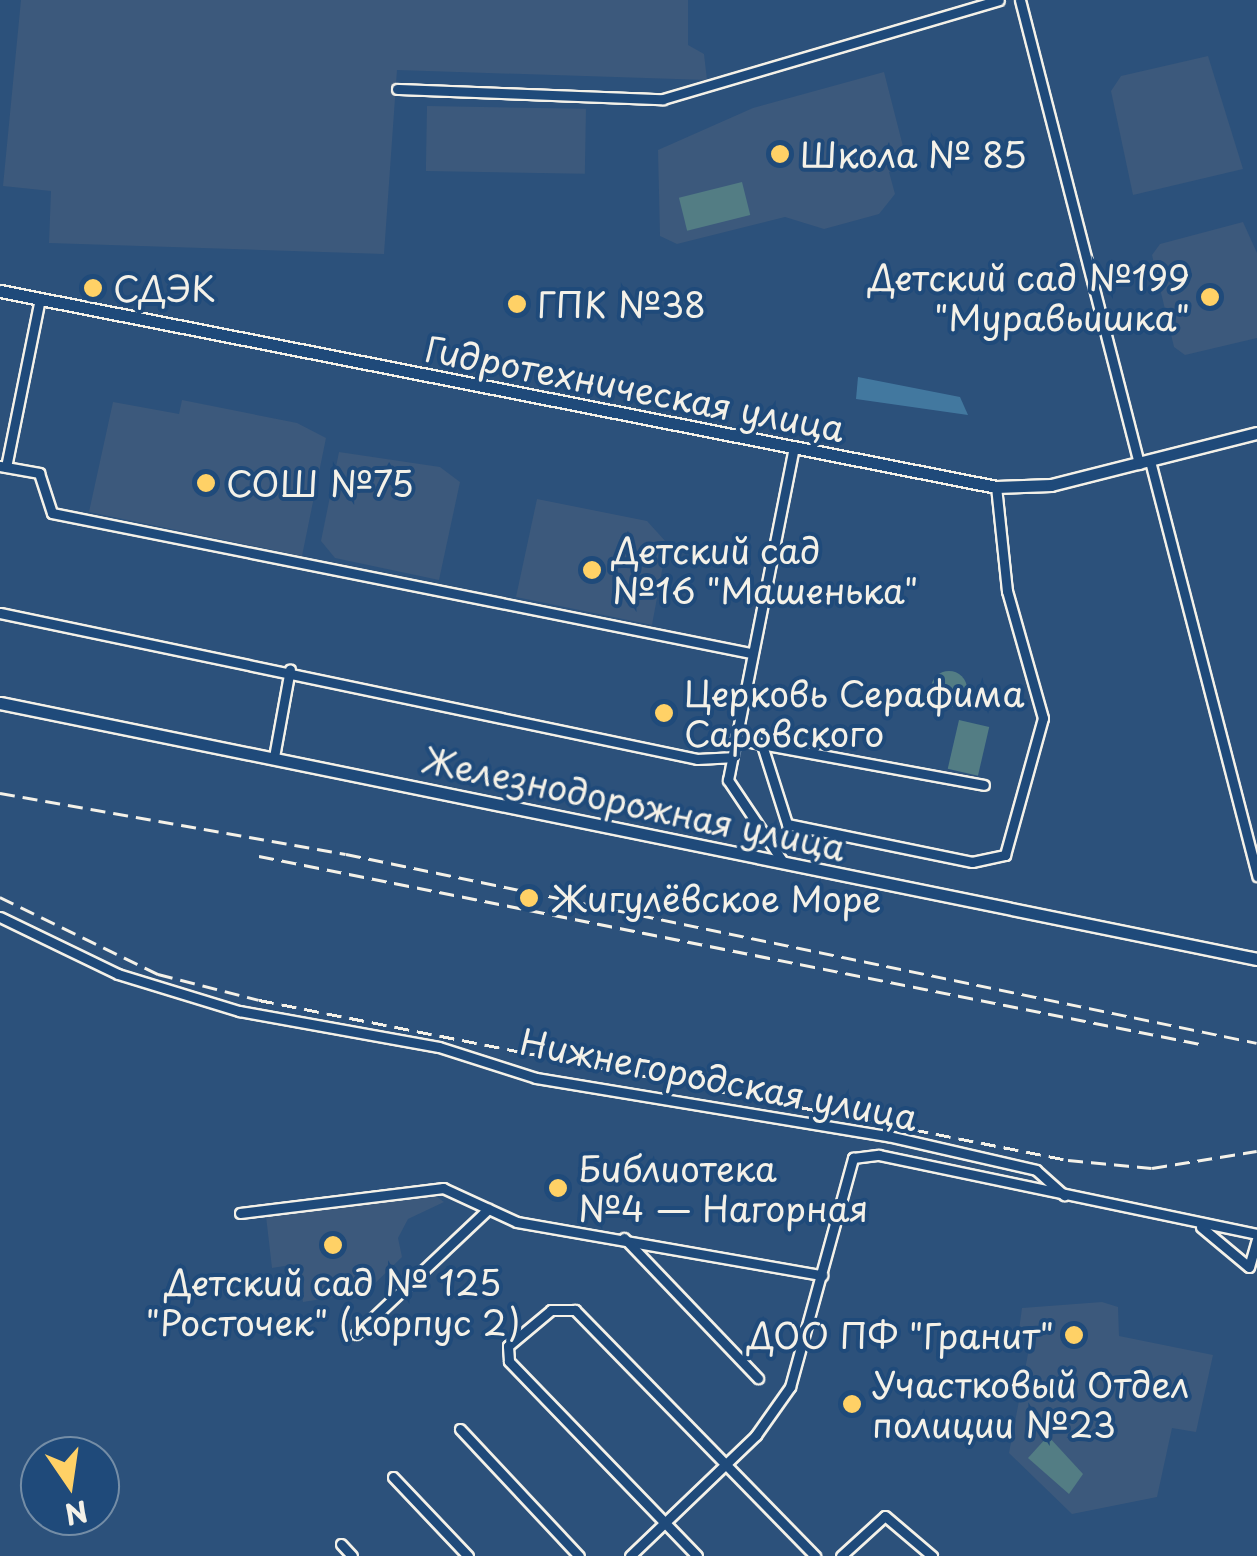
<!DOCTYPE html>
<html>
<head>
<meta charset="utf-8">
<style>
  body { margin:0 }
  #map { position:relative; width:1257px; height:1556px; overflow:hidden; background:#2c517b; font-family:"Playpen Sans",sans-serif }
  div>[style] { position:absolute }
  [style*='--x'] { left:calc(var(--x)*1px); top:calc(var(--y)*1px); width:calc(var(--w)*1px); rotate:calc(var(--a)*1deg) }
  .built>* { inset:0; background:#3c597c; transform-origin:0 0 }
  .green>* { inset:0; background:#537d84; transform-origin:0 0 }
  .round { border-radius:50% }
  .water>* { inset:0; background:#42789f }
  .roads { filter:drop-shadow(2px 0 #f4f1e8) drop-shadow(-2px 0 #f4f1e8) drop-shadow(0 2px #f4f1e8) drop-shadow(0 -2px #f4f1e8) }
  .minor>* { height:9px; margin:-4.5px; padding:0 4.5px; transform-origin:4.5px; border-radius:4.5px; background:#1f4a7a }
  .major>* { height:11px; margin:-5.5px; padding:0 5.5px; transform-origin:5.5px; border-radius:5.5px; background:#1f4a7a }
  .rail>* { height:2.5px; margin-top:-1.25px; transform-origin:0; background:repeating-linear-gradient(90deg,#f4f1e8 0 15px,transparent 0 23px) }
  .dots>* { width:28px; height:28px; translate:-50% -50%; box-sizing:border-box; border:5px solid #1f4a7a; border-radius:50% }
  span { translate:-50% -50%; white-space:nowrap; text-align:center; line-height:1.15; -webkit-text-stroke:8px #1f4a7a; paint-order:stroke }
  .poi-label { font-size:35px; color:#f4f1e8 }
  .left { translate:0 -50%; text-align:left }
  .right { translate:-100% -50%; text-align:right }
  .street-label { font-size:35px; color:#f4f1e8 }
  .north { position:absolute; left:20px; top:1436px; width:100px; height:100px; box-sizing:border-box; background:#1f4a7a; border:2px solid #748da6; border-radius:50%; rotate:167deg; font-size:28px; font-weight:700; line-height:40px; text-align:center; color:#f4f1e8 }
  .north::after { content:''; display:block; margin:auto; width:35px; height:45px; background:#ffd166; clip-path:polygon(50% 0,100% 100%,50% 72%,0 100%) }
</style>
</head>
<body>
<div id="map">
  <div class="built">
    <div style="clip-path:polygon(21px 0,688px 0,688px 45px,704px 54px,707px 80px,397px 70px,384px 254px,49px 243px,51px 191px,3px 186px)"></div>
    <div style="clip-path:polygon(1208px 56px,1243px 169px,1133px 195px,1111px 91px,1121px 76px)"></div>
    <div style="clip-path:polygon(884px 72px,908px 166px,889px 172px,895px 194px,879px 214px,824px 229px,785px 217px,677px 244px,660px 236px,658px 150px,753px 108px)"></div>
    <div style="left:427px;top:106px;width:159px;height:65px;rotate:1deg"></div>
    <div style="clip-path:polygon(1243px 222px,1257px 253px,1257px 338px,1185px 355px,1174px 347px,1152px 255px,1160px 244px)"></div>
    <div style="clip-path:polygon(182px 400px,297px 423px,326px 438px,302px 556px,89px 512px,113px 402px,179px 414px)"></div>
    <div style="clip-path:polygon(339px 452px,440px 467px,460px 482px,439px 580px,335px 558px,321px 541px)"></div>
    <div style="clip-path:polygon(537px 499px,647px 521px,667px 543px,652px 625px,516px 597px)"></div>
    <div style="clip-path:polygon(429px 1191px,444px 1202px,408px 1219px,398px 1238px,402px 1257px,366px 1292px,303px 1302px,297px 1264px,272px 1268px,266px 1216px)"></div>
    <div style="clip-path:polygon(1102px 1302px,1118px 1307px,1119px 1336px,1213px 1355px,1196px 1432px,1172px 1428px,1157px 1497px,1072px 1514px,1009px 1453px,1032px 1333px,1019px 1330px,1022px 1308px)"></div>
  </div>
  <div class="green">
    <div style="left:742px;top:182px;width:34px;height:65px;rotate:76deg"></div>
    <div class="round" style="left:931px;top:671px;width:36px;height:36px"></div>
    <div style="left:959px;top:720px;width:31px;height:50px;rotate:13deg"></div>
    <div style="clip-path:polygon(1048px 1436px,1083px 1474px,1069px 1494px,1028px 1458px)"></div>
  </div>
  <div class="water">
    <div style="clip-path:polygon(858px 377px,960px 397px,968px 415px,856px 399px)"></div>
  </div>
  <div class="roads">
    <div class="minor">
      <div style="--x:1020;--y:0;--w:479;--a:75.6"></div>
      <div style="--x:397;--y:89;--w:266;--a:2.2"></div>
      <div style="--x:663;--y:99;--w:350;--a:-16.4"></div>
      <div style="--x:1150;--y:461;--w:429;--a:75.5"></div>
      <div style="--x:0;--y:466;--w:40;--a:10"></div>
      <div style="--x:39;--y:473;--w:42;--a:72"></div>
      <div style="--x:52;--y:513;--w:713;--a:11.33"></div>
      <div style="--x:6;--y:467;--w:171;--a:-78.6"></div>
      <div style="--x:0;--y:613;--w:712;--a:11.83"></div>
      <div style="--x:697;--y:759;--w:34;--a:-3"></div>
      <div style="--x:734;--y:739;--w:254;--a:10.4"></div>
      <div style="--x:762;--y:745;--w:83;--a:72.4"></div>
      <div style="--x:787;--y:824;--w:189;--a:11.6"></div>
      <div style="--x:972;--y:862;--w:34;--a:-12"></div>
      <div style="--x:1005;--y:855;--w:142;--a:-74.5"></div>
      <div style="--x:1043;--y:718;--w:132;--a:-105.8"></div>
      <div style="--x:1007;--y:591;--w:105;--a:-96"></div>
      <div style="--x:274;--y:757;--w:89;--a:-79.7"></div>
      <div style="--x:783;--y:862;--w:99;--a:-123.9"></div>
      <div style="--x:728;--y:780;--w:338;--a:-78.8"></div>
      <div style="--x:0;--y:917;--w:131;--a:25.8"></div>
      <div style="--x:118;--y:974;--w:127;--a:17"></div>
      <div style="--x:239;--y:1011;--w:203;--a:10.2"></div>
      <div style="--x:439;--y:1047;--w:102;--a:17.7"></div>
      <div style="--x:536;--y:1078;--w:357;--a:9.4"></div>
      <div style="--x:888;--y:1136;--w:152;--a:12.9"></div>
      <div style="--x:1036;--y:1170;--w:38;--a:42"></div>
      <div style="--x:240;--y:1213;--w:205;--a:-7"></div>
      <div style="--x:443;--y:1188;--w:81;--a:24.7"></div>
      <div style="--x:517;--y:1222;--w:310;--a:9.9"></div>
      <div style="--x:1201;--y:1227;--w:62;--a:39.8"></div>
      <div style="--x:624;--y:1238;--w:194;--a:46.3"></div>
      <div style="--x:1249;--y:1267;--w:29;--a:-74"></div>
      <div style="--x:356;--y:1334;--w:182;--a:-43.4"></div>
      <div style="--x:460;--y:1429;--w:174;--a:46.9"></div>
      <div style="--x:393;--y:1477;--w:109;--a:46.5"></div>
      <div style="--x:341;--y:1544;--w:16;--a:47"></div>
      <div style="--x:630;--y:1556;--w:175;--a:-43.8"></div>
      <div style="--x:756;--y:1435;--w:59;--a:-54.7"></div>
      <div style="--x:790;--y:1387;--w:238;--a:-74.6"></div>
      <div style="--x:853;--y:1158;--w:26;--a:-7"></div>
      <div style="--x:879;--y:1155;--w:386;--a:11.8"></div>
      <div style="--x:697;--y:1556;--w:271;--a:-134"></div>
      <div style="--x:509;--y:1361;--w:15;--a:-94"></div>
      <div style="--x:508;--y:1346;--w:56;--a:-39.9"></div>
      <div style="--x:551;--y:1310;--w:24;--a:0"></div>
      <div style="--x:575;--y:1310;--w:344;--a:45.7"></div>
      <div style="--x:841;--y:1556;--w:59;--a:-42.3"></div>
      <div style="--x:885;--y:1516;--w:62;--a:40.4"></div>
    </div>
    <div class="major">
      <div style="--x:0;--y:291;--w:1015;--a:11.13"></div>
      <div style="--x:996;--y:487;--w:55;--a:-2.1"></div>
      <div style="--x:1051;--y:485;--w:212;--a:-14.2"></div>
      <div style="--x:0;--y:703;--w:1283;--a:11.51"></div>
    </div>
  </div>
  <div class="rail">
    <div style="--x:0;--y:793;--w:351;--a:10"></div>
    <div style="--x:346;--y:854;--w:930;--a:11.72"></div>
    <div style="--x:259;--y:856;--w:965;--a:11.3"></div>
    <div style="--x:0;--y:897;--w:176;--a:26"></div>
    <div style="--x:158;--y:974;--w:104;--a:14.4"></div>
    <div style="--x:259;--y:1000;--w:825;--a:11.19"></div>
    <div style="--x:1068;--y:1160;--w:84;--a:5.4"></div>
    <div style="--x:1152;--y:1168;--w:106;--a:-9.2"></div>
  </div>
  <div class="dots">
    <div style="left:780px;top:154px;background:#ffd166"></div>
    <div style="left:93px;top:288px;background:#ffd166"></div>
    <div style="left:1210px;top:297px;background:#ffd166"></div>
    <div style="left:517px;top:304px;background:#ffd166"></div>
    <div style="left:206px;top:483px;background:#ffd166"></div>
    <div style="left:592px;top:570px;background:#ffd166"></div>
    <div style="left:664px;top:713px;background:#ffd166"></div>
    <div style="left:529px;top:898px;background:#ffd166"></div>
    <div style="left:558px;top:1188px;background:#ffd166"></div>
    <div style="left:333px;top:1245px;background:#ffd166"></div>
    <div style="left:1074px;top:1335px;background:#ffd166"></div>
    <div style="left:852px;top:1404px;background:#ffd166"></div>
  </div>
  <div class="poi-label">
    <span class="left" style="left:800px;top:154px">Школа № 85</span>
    <span class="right" style="left:1190px;top:297px">Детский сад №199<br>"Муравьишка"</span>
    <span class="left" style="left:113px;top:288px">СДЭК</span>
    <span class="left" style="left:537px;top:304px">ГПК №38</span>
    <span class="left" style="left:226px;top:483px">СОШ №75</span>
    <span class="left" style="left:612px;top:570px">Детский сад<br>№16 "Машенька"</span>
    <span class="left" style="left:684px;top:713px">Церковь Серафима<br>Саровского</span>
    <span class="left" style="left:552px;top:898px">Жигулёвское Море</span>
    <span class="left" style="left:578px;top:1188px">Библиотека<br>№4 — Нагорная</span>
    <span style="left:333px;top:1302px">Детский сад № 125<br>"Росточек" (корпус 2)</span>
    <span class="right" style="left:1054px;top:1335px">ДОО ПФ "Гранит"</span>
    <span class="left" style="left:872px;top:1404px">Участковый Отдел<br>полиции №23</span>
  </div>
  <div class="street-label">
    <span style="left:635px;top:388px;rotate:11deg">Гидротехническая улица</span>
    <span style="left:634px;top:803px;rotate:12deg">Железнодорожная улица</span>
    <span style="left:719px;top:1079px;rotate:11deg">Нижнегородская улица</span>
  </div>
  <div class="north">N</div>
</div>
</body>
</html>
